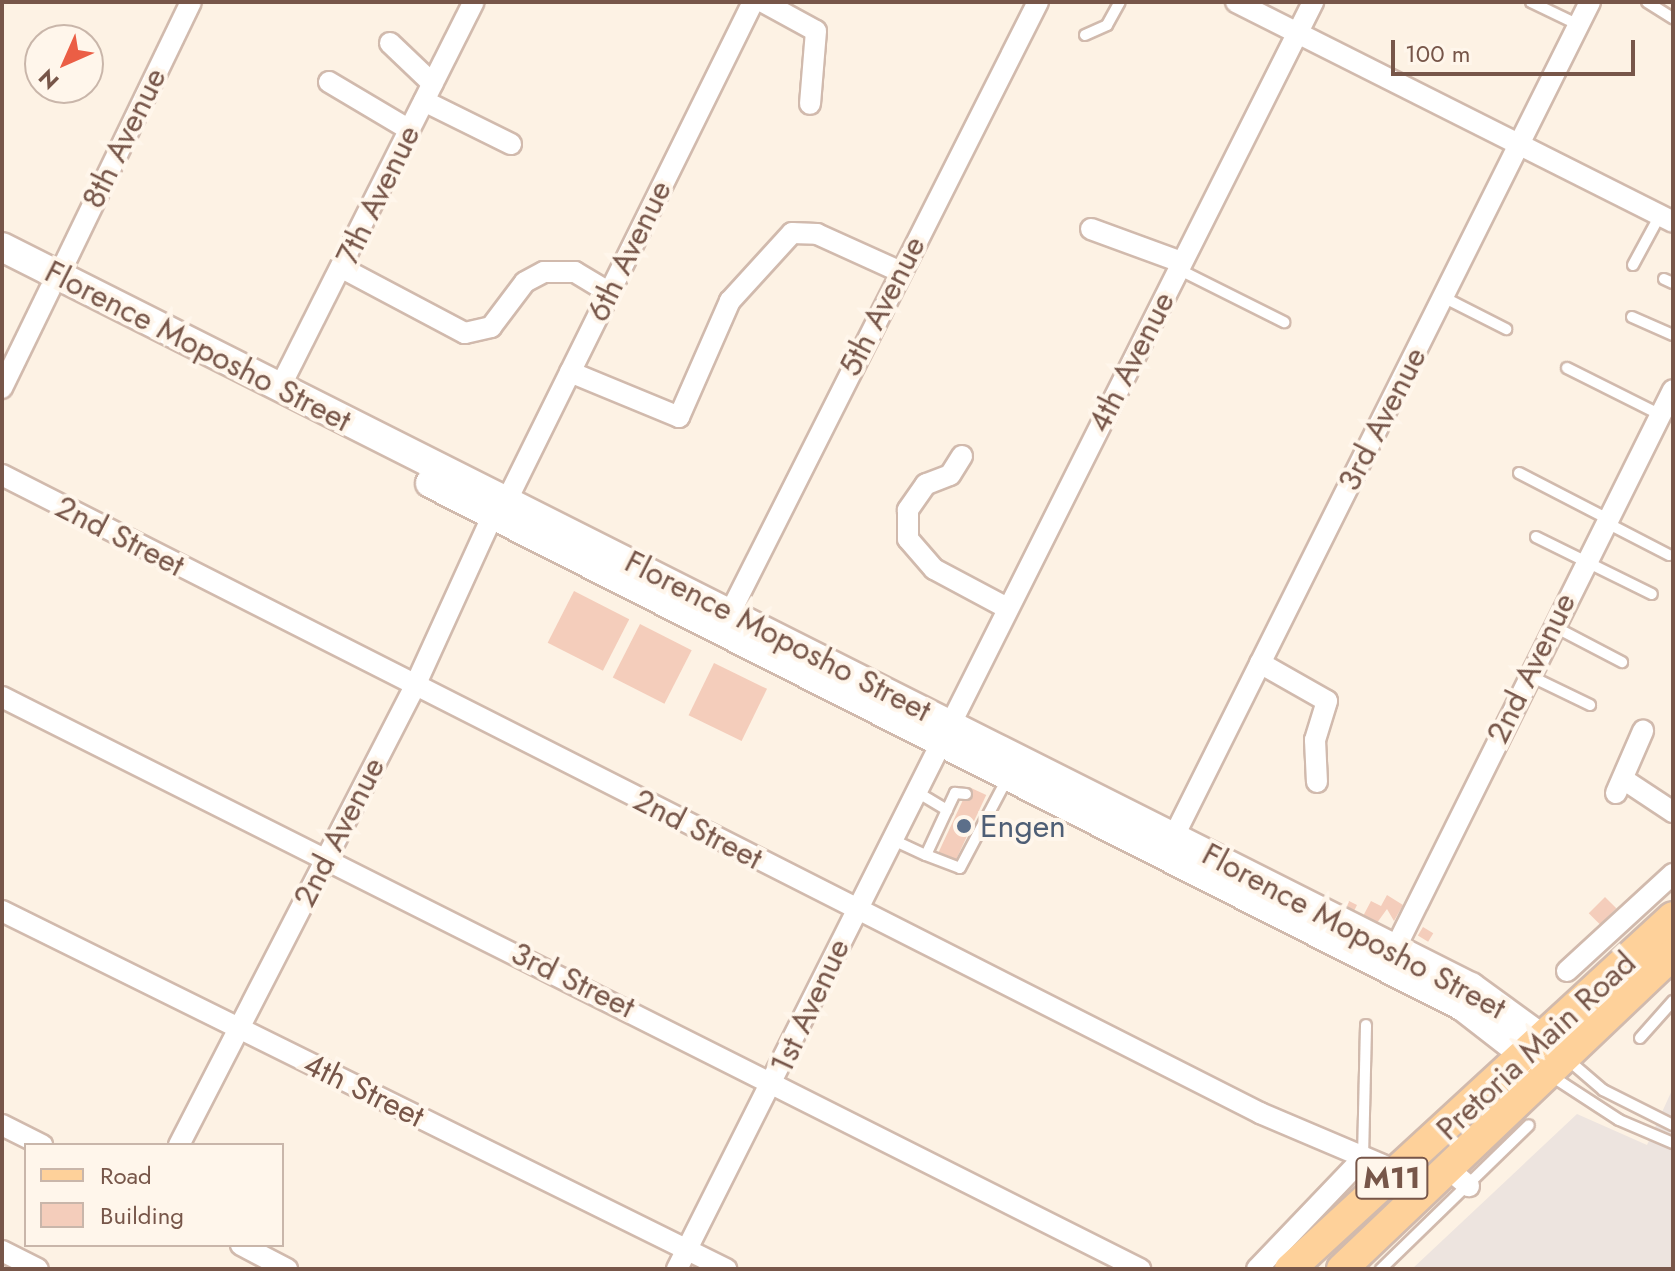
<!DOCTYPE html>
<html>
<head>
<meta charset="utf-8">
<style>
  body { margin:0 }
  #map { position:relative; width:1675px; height:1271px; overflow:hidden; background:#fdf2e4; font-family:Jost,sans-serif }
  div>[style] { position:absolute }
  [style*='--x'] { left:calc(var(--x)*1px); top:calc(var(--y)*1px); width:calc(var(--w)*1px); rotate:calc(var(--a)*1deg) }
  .industrial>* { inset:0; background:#ede4df }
  .building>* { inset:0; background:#f4cdbb; transform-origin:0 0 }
  .roads { filter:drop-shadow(2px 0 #d1baad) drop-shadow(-2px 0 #d1baad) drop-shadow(0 2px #d1baad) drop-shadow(0 -2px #d1baad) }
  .lane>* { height:10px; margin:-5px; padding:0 5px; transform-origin:5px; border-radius:5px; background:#fff }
  .street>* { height:20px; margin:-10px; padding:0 10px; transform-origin:10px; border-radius:10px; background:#fff }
  .secondary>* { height:28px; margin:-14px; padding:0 14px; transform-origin:14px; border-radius:14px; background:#fff }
  .primary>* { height:30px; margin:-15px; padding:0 15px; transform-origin:15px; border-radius:15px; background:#fed19a }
  .dots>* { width:22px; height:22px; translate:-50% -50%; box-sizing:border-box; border:4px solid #fff6eb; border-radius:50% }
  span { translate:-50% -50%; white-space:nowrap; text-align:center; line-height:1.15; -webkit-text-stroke:8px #fff6eb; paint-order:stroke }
  .shield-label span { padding:2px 6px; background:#fff6eb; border:2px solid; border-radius:6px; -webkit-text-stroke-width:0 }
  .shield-label { font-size:30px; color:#775649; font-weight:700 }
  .street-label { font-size:32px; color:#775649 }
  .service-label { font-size:32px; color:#4e5e75 }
  .left { translate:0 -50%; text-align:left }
  .frame { position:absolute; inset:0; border:4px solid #775649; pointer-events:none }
  .legend { position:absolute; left:24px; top:1143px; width:260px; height:104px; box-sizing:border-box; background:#fff6eb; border:2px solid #c9b6aa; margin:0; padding:10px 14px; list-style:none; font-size:24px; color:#775649 }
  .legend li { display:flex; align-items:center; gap:16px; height:40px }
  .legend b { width:40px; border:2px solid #c9b6aa }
  .north { position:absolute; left:24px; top:24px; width:80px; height:80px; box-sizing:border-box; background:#fff6eb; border:2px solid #c9b6aa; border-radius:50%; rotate:225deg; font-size:22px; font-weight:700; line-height:32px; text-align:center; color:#775649 }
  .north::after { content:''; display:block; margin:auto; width:28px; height:36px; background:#eb5e45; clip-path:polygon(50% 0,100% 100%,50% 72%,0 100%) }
  .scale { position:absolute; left:1391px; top:40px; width:244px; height:36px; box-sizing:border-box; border:4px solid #775649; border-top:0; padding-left:10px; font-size:24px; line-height:28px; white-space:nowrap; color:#775649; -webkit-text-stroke:6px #fff6eb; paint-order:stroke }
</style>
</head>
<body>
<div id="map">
  <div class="industrial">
    <div style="clip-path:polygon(1673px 1088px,1673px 1269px,1412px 1269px,1577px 1114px,1647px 1145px)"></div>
  </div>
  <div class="building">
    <div style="left:574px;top:591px;width:62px;height:58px;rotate:27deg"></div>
    <div style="left:640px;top:624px;width:58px;height:60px;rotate:27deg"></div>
    <div style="left:714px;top:663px;width:59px;height:58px;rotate:26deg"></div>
    <div style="left:969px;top:787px;width:19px;height:77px;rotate:25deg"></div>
    <div style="clip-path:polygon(1387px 895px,1403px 905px,1394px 921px,1387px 909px,1374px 927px,1361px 920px,1371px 901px,1381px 906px)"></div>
    <div style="left:1605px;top:897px;width:16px;height:23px;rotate:45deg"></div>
    <div style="left:1349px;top:901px;width:9px;height:9px;rotate:27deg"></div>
    <div style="left:1423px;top:927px;width:12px;height:10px;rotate:31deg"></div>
  </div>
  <div class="roads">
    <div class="lane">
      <div style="--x:1531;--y:2;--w:53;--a:25.6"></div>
      <div style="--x:1647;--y:2;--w:31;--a:32"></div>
      <div style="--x:1085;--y:35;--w:24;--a:-24"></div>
      <div style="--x:1107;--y:25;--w:26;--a:-61"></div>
      <div style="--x:1633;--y:265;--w:57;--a:-61.6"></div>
      <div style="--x:1178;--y:269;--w:119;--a:26.6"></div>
      <div style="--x:1664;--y:279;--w:10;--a:24"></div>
      <div style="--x:1443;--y:297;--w:71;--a:26.9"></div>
      <div style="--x:1632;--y:317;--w:45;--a:23.7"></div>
      <div style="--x:1567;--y:368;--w:105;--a:26.6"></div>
      <div style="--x:1519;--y:473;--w:98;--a:27.3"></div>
      <div style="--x:1607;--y:523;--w:70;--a:27.3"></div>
      <div style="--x:1536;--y:537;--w:129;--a:26.2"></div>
      <div style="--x:1553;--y:626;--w:78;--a:27.6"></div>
      <div style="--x:1528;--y:675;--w:69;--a:25.8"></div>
      <div style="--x:947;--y:810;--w:19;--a:-65"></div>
      <div style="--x:955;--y:793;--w:11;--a:5"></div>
      <div style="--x:891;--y:839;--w:38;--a:25"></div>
      <div style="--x:926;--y:855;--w:50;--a:-65"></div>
      <div style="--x:947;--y:810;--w:37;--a:-149"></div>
      <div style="--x:926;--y:855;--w:36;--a:21"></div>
      <div style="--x:960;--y:868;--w:103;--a:-62.2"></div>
      <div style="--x:1640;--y:1038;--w:50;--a:-48.3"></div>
      <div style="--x:1567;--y:1059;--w:48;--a:40.7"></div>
      <div style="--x:1603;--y:1090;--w:78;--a:26.6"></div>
      <div style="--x:1550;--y:1075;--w:82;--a:33.1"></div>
      <div style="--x:1619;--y:1120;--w:59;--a:23.1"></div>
      <div style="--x:1363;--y:1158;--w:133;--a:-88.7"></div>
      <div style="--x:1381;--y:1269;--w:206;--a:-44.2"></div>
    </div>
    <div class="street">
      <div style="--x:763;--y:2;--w:60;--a:28.7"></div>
      <div style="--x:816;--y:31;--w:73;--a:94.7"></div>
      <div style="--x:1236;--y:2;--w:489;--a:26.7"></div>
      <div style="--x:390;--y:43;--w:59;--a:43.6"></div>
      <div style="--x:329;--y:82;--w:94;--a:30.7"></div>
      <div style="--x:424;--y:101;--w:97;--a:26.3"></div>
      <div style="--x:1091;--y:229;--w:96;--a:20.1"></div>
      <div style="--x:342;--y:268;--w:139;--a:27.9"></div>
      <div style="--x:465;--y:333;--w:27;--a:-13"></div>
      <div style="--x:491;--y:327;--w:56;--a:-52.9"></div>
      <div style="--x:525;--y:282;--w:21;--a:-28"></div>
      <div style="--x:544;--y:272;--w:31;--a:0"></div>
      <div style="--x:575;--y:272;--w:39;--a:31"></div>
      <div style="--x:59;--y:275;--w:303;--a:-64.2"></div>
      <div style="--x:570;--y:372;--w:118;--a:22.4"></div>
      <div style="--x:679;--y:417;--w:127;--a:-66.3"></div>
      <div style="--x:730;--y:301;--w:92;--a:-47.6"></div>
      <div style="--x:792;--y:233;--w:25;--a:2"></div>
      <div style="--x:817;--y:234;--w:90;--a:24.3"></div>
      <div style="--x:280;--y:387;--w:431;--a:-63.3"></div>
      <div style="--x:2;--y:388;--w:110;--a:-64.1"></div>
      <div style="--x:962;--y:456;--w:22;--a:122"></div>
      <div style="--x:950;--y:475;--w:26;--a:159"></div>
      <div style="--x:926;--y:484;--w:32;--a:125"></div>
      <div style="--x:908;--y:510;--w:29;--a:90"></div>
      <div style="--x:908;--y:539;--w:40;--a:49"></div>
      <div style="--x:934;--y:569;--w:83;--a:28.1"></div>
      <div style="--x:2;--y:475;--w:1411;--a:26.89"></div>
      <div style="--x:1260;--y:1113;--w:151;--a:23"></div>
      <div style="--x:507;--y:500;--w:555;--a:-63.71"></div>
      <div style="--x:731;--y:611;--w:682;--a:-63.25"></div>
      <div style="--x:1260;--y:663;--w:77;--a:29.6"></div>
      <div style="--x:1327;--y:701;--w:41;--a:107.1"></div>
      <div style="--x:1315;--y:740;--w:42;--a:87.3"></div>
      <div style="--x:2;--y:697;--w:1274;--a:26.69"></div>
      <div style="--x:1623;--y:779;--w:60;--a:33.4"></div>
      <div style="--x:1616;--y:793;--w:68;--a:-66.5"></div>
      <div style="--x:1174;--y:836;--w:932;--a:-63.49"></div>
      <div style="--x:2;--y:911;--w:808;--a:26.31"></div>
      <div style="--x:1395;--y:949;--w:624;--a:-63.56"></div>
      <div style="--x:1567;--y:971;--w:144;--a:-42.5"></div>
      <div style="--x:2;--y:1125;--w:45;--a:26.6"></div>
      <div style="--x:179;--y:1145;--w:514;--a:-62.79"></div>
      <div style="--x:414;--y:688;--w:190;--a:-65.5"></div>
      <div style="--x:1446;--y:1167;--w:30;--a:40"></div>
      <div style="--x:241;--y:1245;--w:52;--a:27.6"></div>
      <div style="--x:2;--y:1251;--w:40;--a:26.6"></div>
      <div style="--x:677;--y:1269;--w:1418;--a:-63.34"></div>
      <div style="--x:1257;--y:1269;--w:153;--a:-46.3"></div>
    </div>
    <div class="secondary">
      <div style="--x:2;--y:247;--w:1645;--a:26.74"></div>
      <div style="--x:1471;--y:987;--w:110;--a:36.1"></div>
      <div style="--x:430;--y:483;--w:1157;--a:26.88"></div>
      <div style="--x:1462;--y:1006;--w:101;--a:37.8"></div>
    </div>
    <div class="primary">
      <div style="--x:1290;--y:1269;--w:520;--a:-42.58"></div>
      <div style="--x:1342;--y:1269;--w:457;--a:-43.6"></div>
    </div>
  </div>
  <div class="dots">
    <div style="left:964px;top:826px;background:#5c6f8a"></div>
  </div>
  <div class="shield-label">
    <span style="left:1392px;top:1178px">M11</span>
  </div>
  <div class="street-label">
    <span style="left:124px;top:138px;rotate:-64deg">8th Avenue</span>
    <span style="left:378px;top:195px;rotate:-64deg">7th Avenue</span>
    <span style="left:629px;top:251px;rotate:-64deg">6th Avenue</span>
    <span style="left:882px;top:306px;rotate:-63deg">5th Avenue</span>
    <span style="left:198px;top:346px;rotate:27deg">Florence Moposho Street</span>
    <span style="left:1131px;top:362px;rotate:-63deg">4th Avenue</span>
    <span style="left:1382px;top:419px;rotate:-63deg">3rd Avenue</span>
    <span style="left:120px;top:536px;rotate:27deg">2nd Street</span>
    <span style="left:778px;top:636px;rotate:27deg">Florence Moposho Street</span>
    <span style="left:1531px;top:668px;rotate:-64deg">2nd Avenue</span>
    <span style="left:698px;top:829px;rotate:27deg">2nd Street</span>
    <span style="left:339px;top:832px;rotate:-63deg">2nd Avenue</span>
    <span style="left:1354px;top:931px;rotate:28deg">Florence Moposho Street</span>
    <span style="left:573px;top:980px;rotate:26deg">3rd Street</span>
    <span style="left:810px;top:1006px;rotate:-65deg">1st Avenue</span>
    <span style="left:1536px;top:1046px;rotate:-43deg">Pretoria Main Road</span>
    <span style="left:364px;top:1090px;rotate:26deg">4th Street</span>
  </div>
  <div class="service-label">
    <span class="left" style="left:980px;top:826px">Engen</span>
  </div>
  <div class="frame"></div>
  <ul class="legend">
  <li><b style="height:10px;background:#fed19a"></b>Road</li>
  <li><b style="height:22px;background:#f4cdbb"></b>Building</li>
  </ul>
  <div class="north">N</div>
  <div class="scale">100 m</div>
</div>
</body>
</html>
